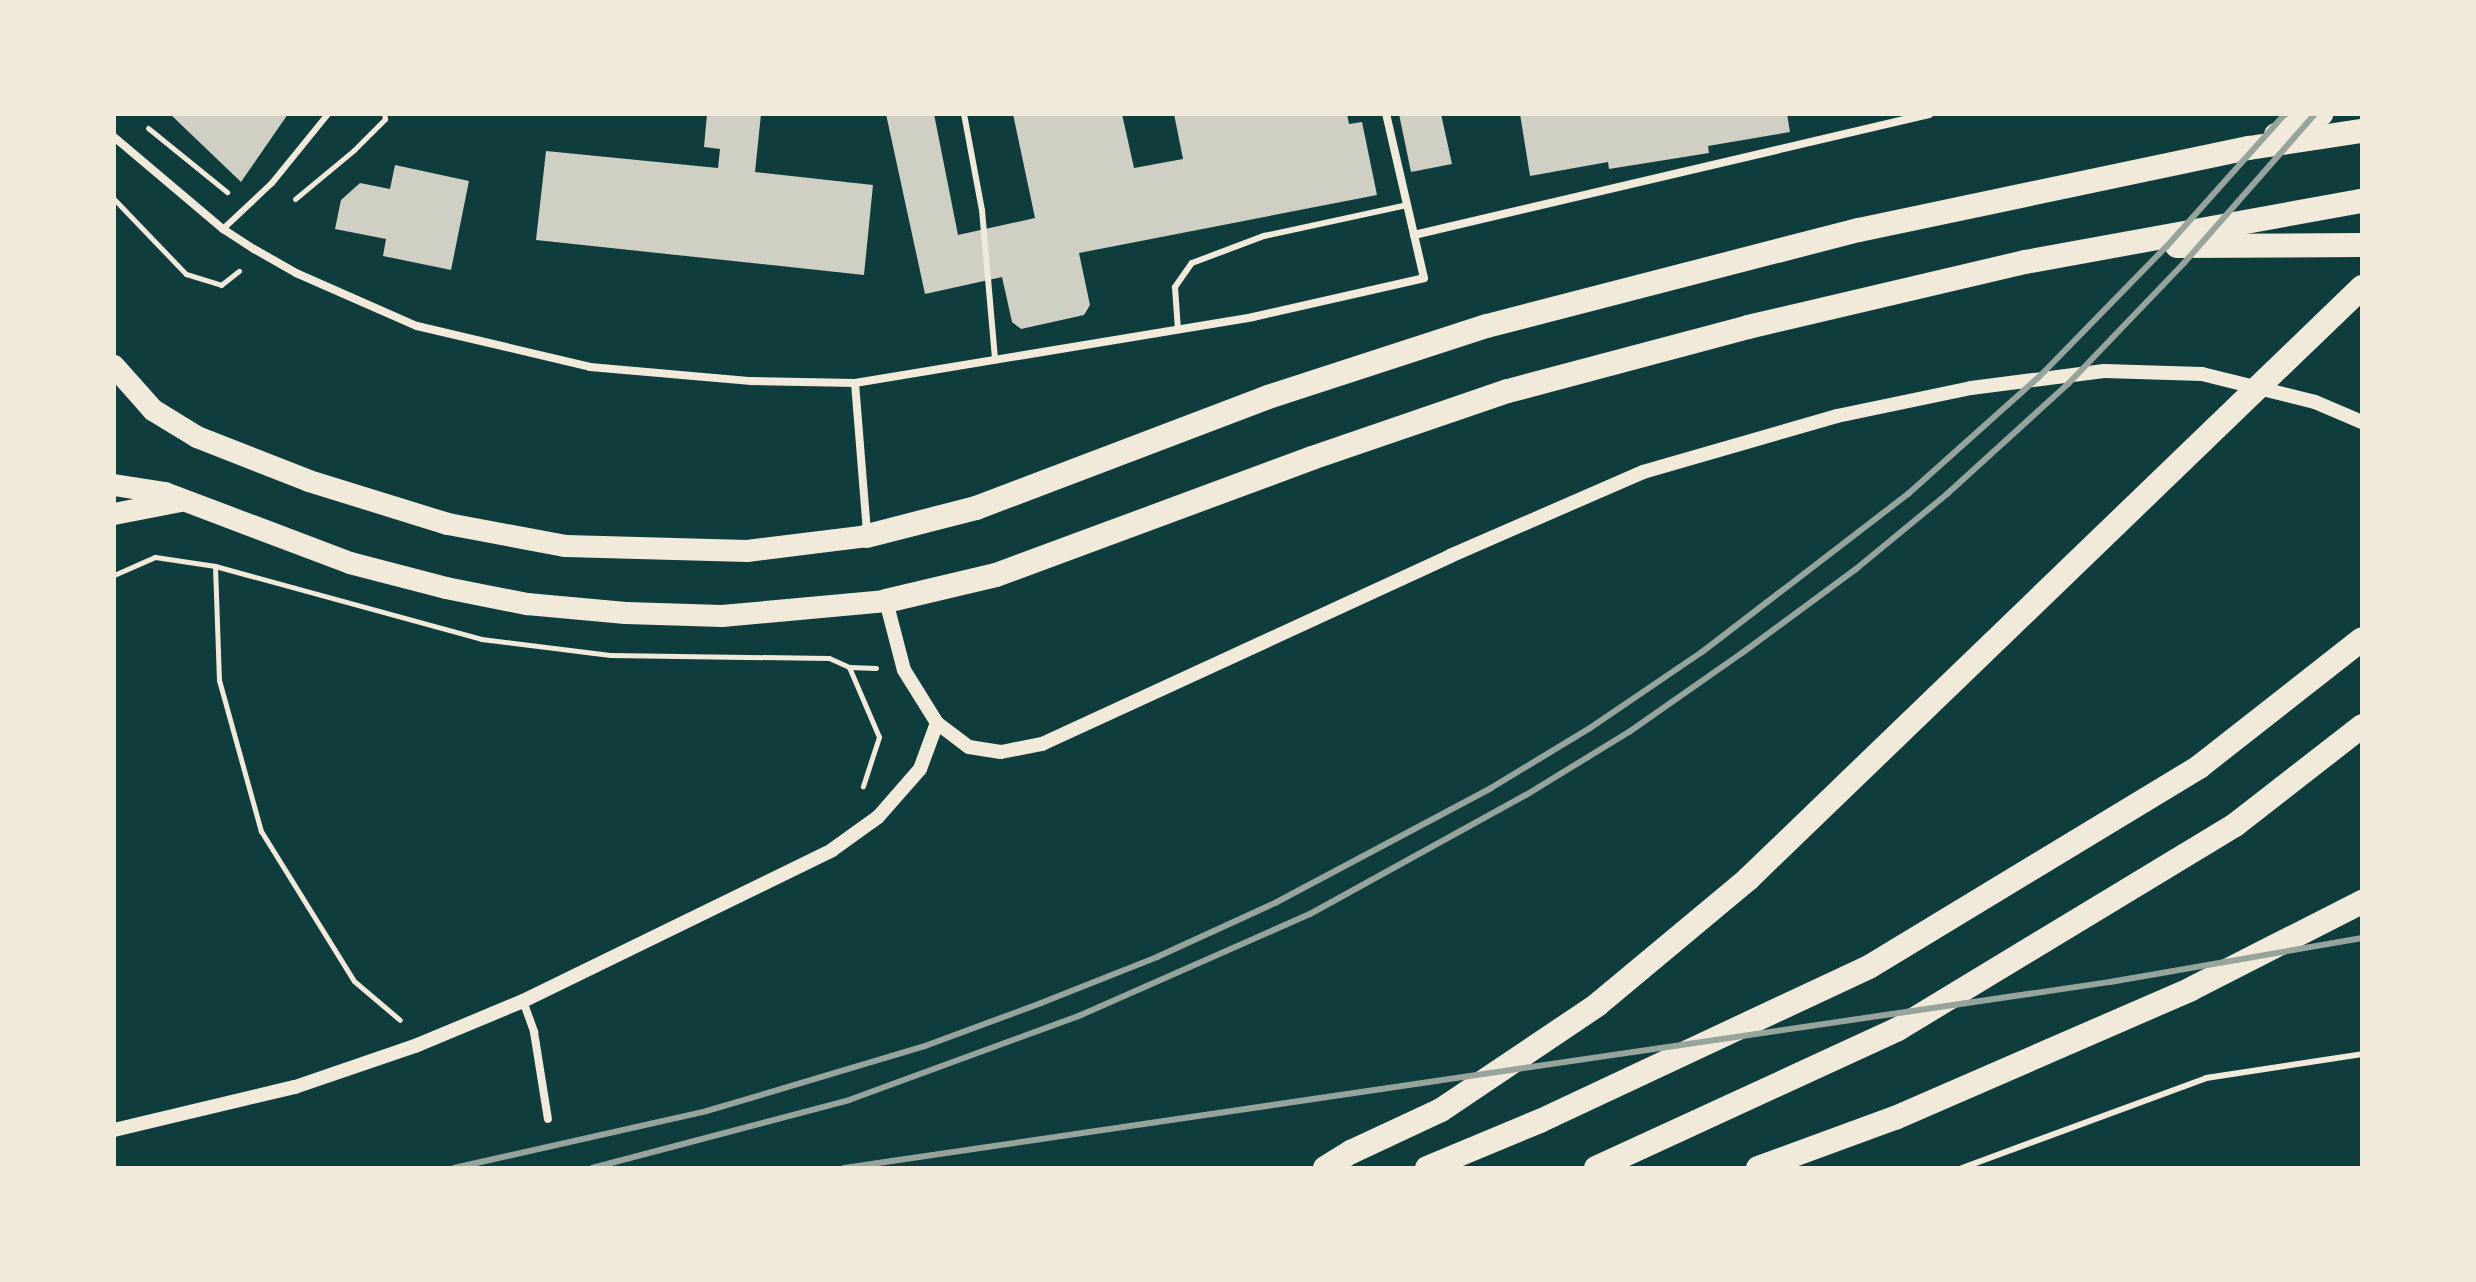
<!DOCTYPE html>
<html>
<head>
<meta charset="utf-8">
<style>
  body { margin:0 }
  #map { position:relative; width:2476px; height:1282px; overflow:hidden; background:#0f3d3e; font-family:Roboto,sans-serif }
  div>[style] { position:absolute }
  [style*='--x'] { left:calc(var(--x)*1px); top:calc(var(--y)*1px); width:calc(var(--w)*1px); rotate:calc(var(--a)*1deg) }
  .building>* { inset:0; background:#cfcfc3 }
  .path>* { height:5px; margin:-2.5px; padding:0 2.5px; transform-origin:2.5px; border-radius:2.5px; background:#f1e9da }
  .service>* { height:6px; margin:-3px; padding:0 3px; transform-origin:3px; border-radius:3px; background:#f1e9da }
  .minor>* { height:8px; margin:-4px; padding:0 4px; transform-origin:4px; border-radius:4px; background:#f1e9da }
  .tertiary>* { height:14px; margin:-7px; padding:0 7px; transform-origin:7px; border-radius:7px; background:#f1e9da }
  .trunk>* { height:22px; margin:-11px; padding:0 11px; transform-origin:11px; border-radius:11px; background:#f1e9da }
  .motorway>* { height:24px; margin:-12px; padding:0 12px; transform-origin:12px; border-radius:12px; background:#f1e9da }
  .rail>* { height:6px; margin:-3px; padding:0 3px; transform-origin:3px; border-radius:3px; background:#97a49c }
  span { translate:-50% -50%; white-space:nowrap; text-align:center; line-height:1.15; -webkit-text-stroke:8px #f1e9da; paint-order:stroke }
  .frame { position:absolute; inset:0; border:116px solid #f1e9da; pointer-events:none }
</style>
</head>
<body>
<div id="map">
  <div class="building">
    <div style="clip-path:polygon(170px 114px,288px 114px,241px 182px)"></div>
    <div style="clip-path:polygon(707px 114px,761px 114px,755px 172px,873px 185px,864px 275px,536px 240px,546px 151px,718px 168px,720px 149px,704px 147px)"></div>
    <div style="clip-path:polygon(886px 114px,934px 114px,958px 235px,1035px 218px,1013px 114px,1122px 114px,1134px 168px,1183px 159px,1174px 114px,1347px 114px,1349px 124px,1362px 122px,1377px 195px,1079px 253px,1090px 305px,1084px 315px,1021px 329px,1012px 322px,1002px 277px,925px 294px)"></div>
    <div style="clip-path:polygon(1399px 114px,1441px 114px,1452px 164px,1411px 172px)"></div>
    <div style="clip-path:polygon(1520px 114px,1787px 114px,1790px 132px,1708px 146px,1709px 153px,1609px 169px,1608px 162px,1530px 176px)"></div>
    <div style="clip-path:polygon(395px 165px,469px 181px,451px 270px,383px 256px,386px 239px,335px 229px,341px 200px,360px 183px,390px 189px)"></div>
  </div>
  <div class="path">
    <div style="--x:148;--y:128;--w:102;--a:39"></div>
    <div style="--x:114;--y:199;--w:104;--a:46.2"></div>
    <div style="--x:186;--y:274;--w:37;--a:17"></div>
    <div style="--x:221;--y:285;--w:23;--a:-38"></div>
    <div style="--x:295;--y:199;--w:77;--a:-39.7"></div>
    <div style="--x:354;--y:150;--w:44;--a:-45"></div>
    <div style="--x:385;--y:119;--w:5;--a:-101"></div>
    <div style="--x:215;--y:566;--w:114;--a:88"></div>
    <div style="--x:219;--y:680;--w:157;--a:74.5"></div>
    <div style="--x:261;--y:831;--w:176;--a:58.2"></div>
    <div style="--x:354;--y:981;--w:60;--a:40.3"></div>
    <div style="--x:114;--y:575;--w:45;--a:-23.7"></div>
    <div style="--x:155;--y:557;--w:61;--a:8.5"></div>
    <div style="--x:215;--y:566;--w:276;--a:15.3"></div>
    <div style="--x:481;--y:639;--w:130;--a:7.1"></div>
    <div style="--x:610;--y:655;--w:219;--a:0.8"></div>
    <div style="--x:829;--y:658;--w:22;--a:24"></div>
    <div style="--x:849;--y:667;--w:76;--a:66.8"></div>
    <div style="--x:879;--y:737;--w:52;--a:108.1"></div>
    <div style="--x:849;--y:667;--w:27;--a:2"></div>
  </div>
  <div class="service">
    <div style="--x:964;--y:114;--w:98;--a:79.4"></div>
    <div style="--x:982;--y:210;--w:151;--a:85"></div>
    <div style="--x:223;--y:229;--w:67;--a:-43.2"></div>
    <div style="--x:272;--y:183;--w:89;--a:-50.9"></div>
    <div style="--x:1178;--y:330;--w:43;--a:-94"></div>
    <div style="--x:1175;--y:287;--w:29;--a:-55"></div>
    <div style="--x:1192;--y:263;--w:77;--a:-20.6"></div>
    <div style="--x:1264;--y:236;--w:146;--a:-12.2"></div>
    <div style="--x:1962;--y:1168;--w:260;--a:-20.2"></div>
    <div style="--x:2206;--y:1078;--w:158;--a:-8.7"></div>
  </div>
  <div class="minor">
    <div style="--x:114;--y:137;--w:143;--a:40.2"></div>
    <div style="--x:223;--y:229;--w:37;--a:33"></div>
    <div style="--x:254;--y:249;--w:48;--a:29.7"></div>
    <div style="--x:296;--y:273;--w:132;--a:23.7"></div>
    <div style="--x:417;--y:326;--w:178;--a:13.3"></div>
    <div style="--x:590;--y:367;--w:162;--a:5"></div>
    <div style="--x:751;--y:381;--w:104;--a:1.1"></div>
    <div style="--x:855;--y:383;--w:403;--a:-9.4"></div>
    <div style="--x:1253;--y:317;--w:175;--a:-12.8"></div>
    <div style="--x:1424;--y:278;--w:168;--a:-103"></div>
    <div style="--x:1414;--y:235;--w:529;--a:-13.22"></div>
    <div style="--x:855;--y:383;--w:150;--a:85.4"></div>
    <div style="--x:523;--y:1001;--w:33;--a:70"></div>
    <div style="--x:534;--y:1032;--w:88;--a:80.9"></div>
  </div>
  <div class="tertiary">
    <div style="--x:886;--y:601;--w:71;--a:75.4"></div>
    <div style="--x:904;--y:670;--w:62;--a:58.1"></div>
    <div style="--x:937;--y:723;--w:40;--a:37"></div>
    <div style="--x:969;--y:747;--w:32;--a:9"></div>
    <div style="--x:1001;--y:752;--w:42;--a:-11"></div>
    <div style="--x:1042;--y:744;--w:449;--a:-24.7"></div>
    <div style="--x:1450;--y:556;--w:210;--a:-23.5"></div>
    <div style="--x:1643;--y:472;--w:202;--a:-16.1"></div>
    <div style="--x:1837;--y:416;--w:137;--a:-11.8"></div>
    <div style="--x:1971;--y:388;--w:134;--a:-7.3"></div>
    <div style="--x:2104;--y:371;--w:98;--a:1.8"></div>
    <div style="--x:2202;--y:374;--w:116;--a:13.9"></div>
    <div style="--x:2315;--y:402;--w:51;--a:23.1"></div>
    <div style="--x:114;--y:1130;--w:186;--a:-13.4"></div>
    <div style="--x:295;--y:1087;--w:127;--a:-18.9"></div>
    <div style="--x:415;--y:1046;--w:117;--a:-22.6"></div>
    <div style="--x:523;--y:1001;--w:344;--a:-26"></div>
    <div style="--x:832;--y:850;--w:57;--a:-35.7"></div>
    <div style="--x:878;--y:817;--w:64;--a:-48.8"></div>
    <div style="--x:920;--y:769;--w:49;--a:-69.7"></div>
  </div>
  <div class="trunk">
    <div style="--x:114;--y:366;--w:59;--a:48.4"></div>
    <div style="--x:153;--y:410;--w:52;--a:31.5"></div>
    <div style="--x:197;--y:437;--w:120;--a:21.4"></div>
    <div style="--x:309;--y:481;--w:145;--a:17.2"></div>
    <div style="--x:448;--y:524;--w:120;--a:10.6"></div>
    <div style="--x:566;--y:546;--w:181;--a:1.6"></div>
    <div style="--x:747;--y:551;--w:121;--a:-7.1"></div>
    <div style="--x:114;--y:485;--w:52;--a:8.9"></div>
    <div style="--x:165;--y:493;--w:198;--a:20.7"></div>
    <div style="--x:350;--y:563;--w:99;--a:14.6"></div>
    <div style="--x:446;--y:588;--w:83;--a:11.2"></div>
    <div style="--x:527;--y:604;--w:99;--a:5.2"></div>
    <div style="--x:626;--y:613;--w:96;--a:1.8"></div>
    <div style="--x:722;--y:616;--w:165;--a:-5.2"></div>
    <div style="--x:114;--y:514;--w:68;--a:-11"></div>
  </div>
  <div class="motorway">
    <div style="--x:2276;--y:135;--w:50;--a:-25"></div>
    <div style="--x:2177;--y:246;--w:185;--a:-0.3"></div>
    <div style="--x:867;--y:536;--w:113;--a:-14.4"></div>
    <div style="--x:976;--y:508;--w:312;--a:-20.8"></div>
    <div style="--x:1268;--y:397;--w:230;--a:-18"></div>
    <div style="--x:1487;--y:326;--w:384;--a:-14.5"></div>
    <div style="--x:1859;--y:230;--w:399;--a:-11.9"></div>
    <div style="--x:2249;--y:148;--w:114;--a:-8.6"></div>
    <div style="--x:886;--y:601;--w:113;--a:-13.3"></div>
    <div style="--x:996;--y:575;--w:337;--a:-20.3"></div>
    <div style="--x:1312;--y:458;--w:207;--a:-18.9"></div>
    <div style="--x:1508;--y:391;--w:248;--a:-14.9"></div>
    <div style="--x:1748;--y:327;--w:285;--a:-13.2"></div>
    <div style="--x:2025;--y:262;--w:342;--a:-10.3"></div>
    <div style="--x:1325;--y:1168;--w:31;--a:-32"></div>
    <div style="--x:1351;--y:1152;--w:99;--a:-25"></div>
    <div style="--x:1441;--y:1110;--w:188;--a:-33.9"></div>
    <div style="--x:1597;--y:1005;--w:197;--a:-39.8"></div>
    <div style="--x:1748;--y:879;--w:853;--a:-43.95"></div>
    <div style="--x:1427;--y:1168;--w:122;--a:-22.6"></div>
    <div style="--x:1540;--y:1121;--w:363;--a:-25.1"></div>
    <div style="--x:1869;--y:967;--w:386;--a:-31.2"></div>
    <div style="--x:2199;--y:767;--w:207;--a:-38.1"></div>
    <div style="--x:1596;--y:1168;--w:332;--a:-24.7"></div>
    <div style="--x:1898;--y:1029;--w:394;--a:-31.2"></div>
    <div style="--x:2235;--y:825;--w:161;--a:-37.9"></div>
    <div style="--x:1758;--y:1168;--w:146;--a:-20.1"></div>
    <div style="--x:1895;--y:1118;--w:323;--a:-23.5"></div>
    <div style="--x:2191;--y:989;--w:192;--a:-27"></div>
  </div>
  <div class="rail">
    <div style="--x:454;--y:1168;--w:259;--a:-12.7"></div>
    <div style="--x:707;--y:1111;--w:227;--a:-16.6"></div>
    <div style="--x:925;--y:1046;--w:124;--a:-20.3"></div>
    <div style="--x:1041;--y:1003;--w:125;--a:-21.6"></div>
    <div style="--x:1157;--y:957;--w:130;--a:-24.6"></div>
    <div style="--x:1275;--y:903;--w:245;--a:-28"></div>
    <div style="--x:1491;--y:788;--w:116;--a:-31.2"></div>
    <div style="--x:1590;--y:728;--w:135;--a:-34.2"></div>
    <div style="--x:1702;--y:652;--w:260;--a:-37.5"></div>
    <div style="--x:1908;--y:494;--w:177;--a:-41.8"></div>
    <div style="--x:2040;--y:376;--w:182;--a:-45.7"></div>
    <div style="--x:2167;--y:246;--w:177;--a:-48.2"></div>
    <div style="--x:592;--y:1168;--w:266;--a:-14.8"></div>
    <div style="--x:849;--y:1100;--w:247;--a:-20.1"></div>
    <div style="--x:1081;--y:1015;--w:250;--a:-23.8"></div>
    <div style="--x:1310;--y:914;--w:247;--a:-28.9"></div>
    <div style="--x:1526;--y:795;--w:121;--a:-31.5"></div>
    <div style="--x:1629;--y:732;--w:138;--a:-35"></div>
    <div style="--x:1742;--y:653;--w:142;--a:-36.4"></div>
    <div style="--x:1856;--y:569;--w:118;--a:-39.5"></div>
    <div style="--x:1947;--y:494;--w:164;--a:-42.3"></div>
    <div style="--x:2068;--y:384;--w:168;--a:-46.2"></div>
    <div style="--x:2184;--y:263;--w:198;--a:-48.7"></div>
    <div style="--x:844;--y:1168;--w:1280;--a:-8.36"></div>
    <div style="--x:2110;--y:982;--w:256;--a:-9.9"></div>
  </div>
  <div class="frame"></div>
</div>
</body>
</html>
